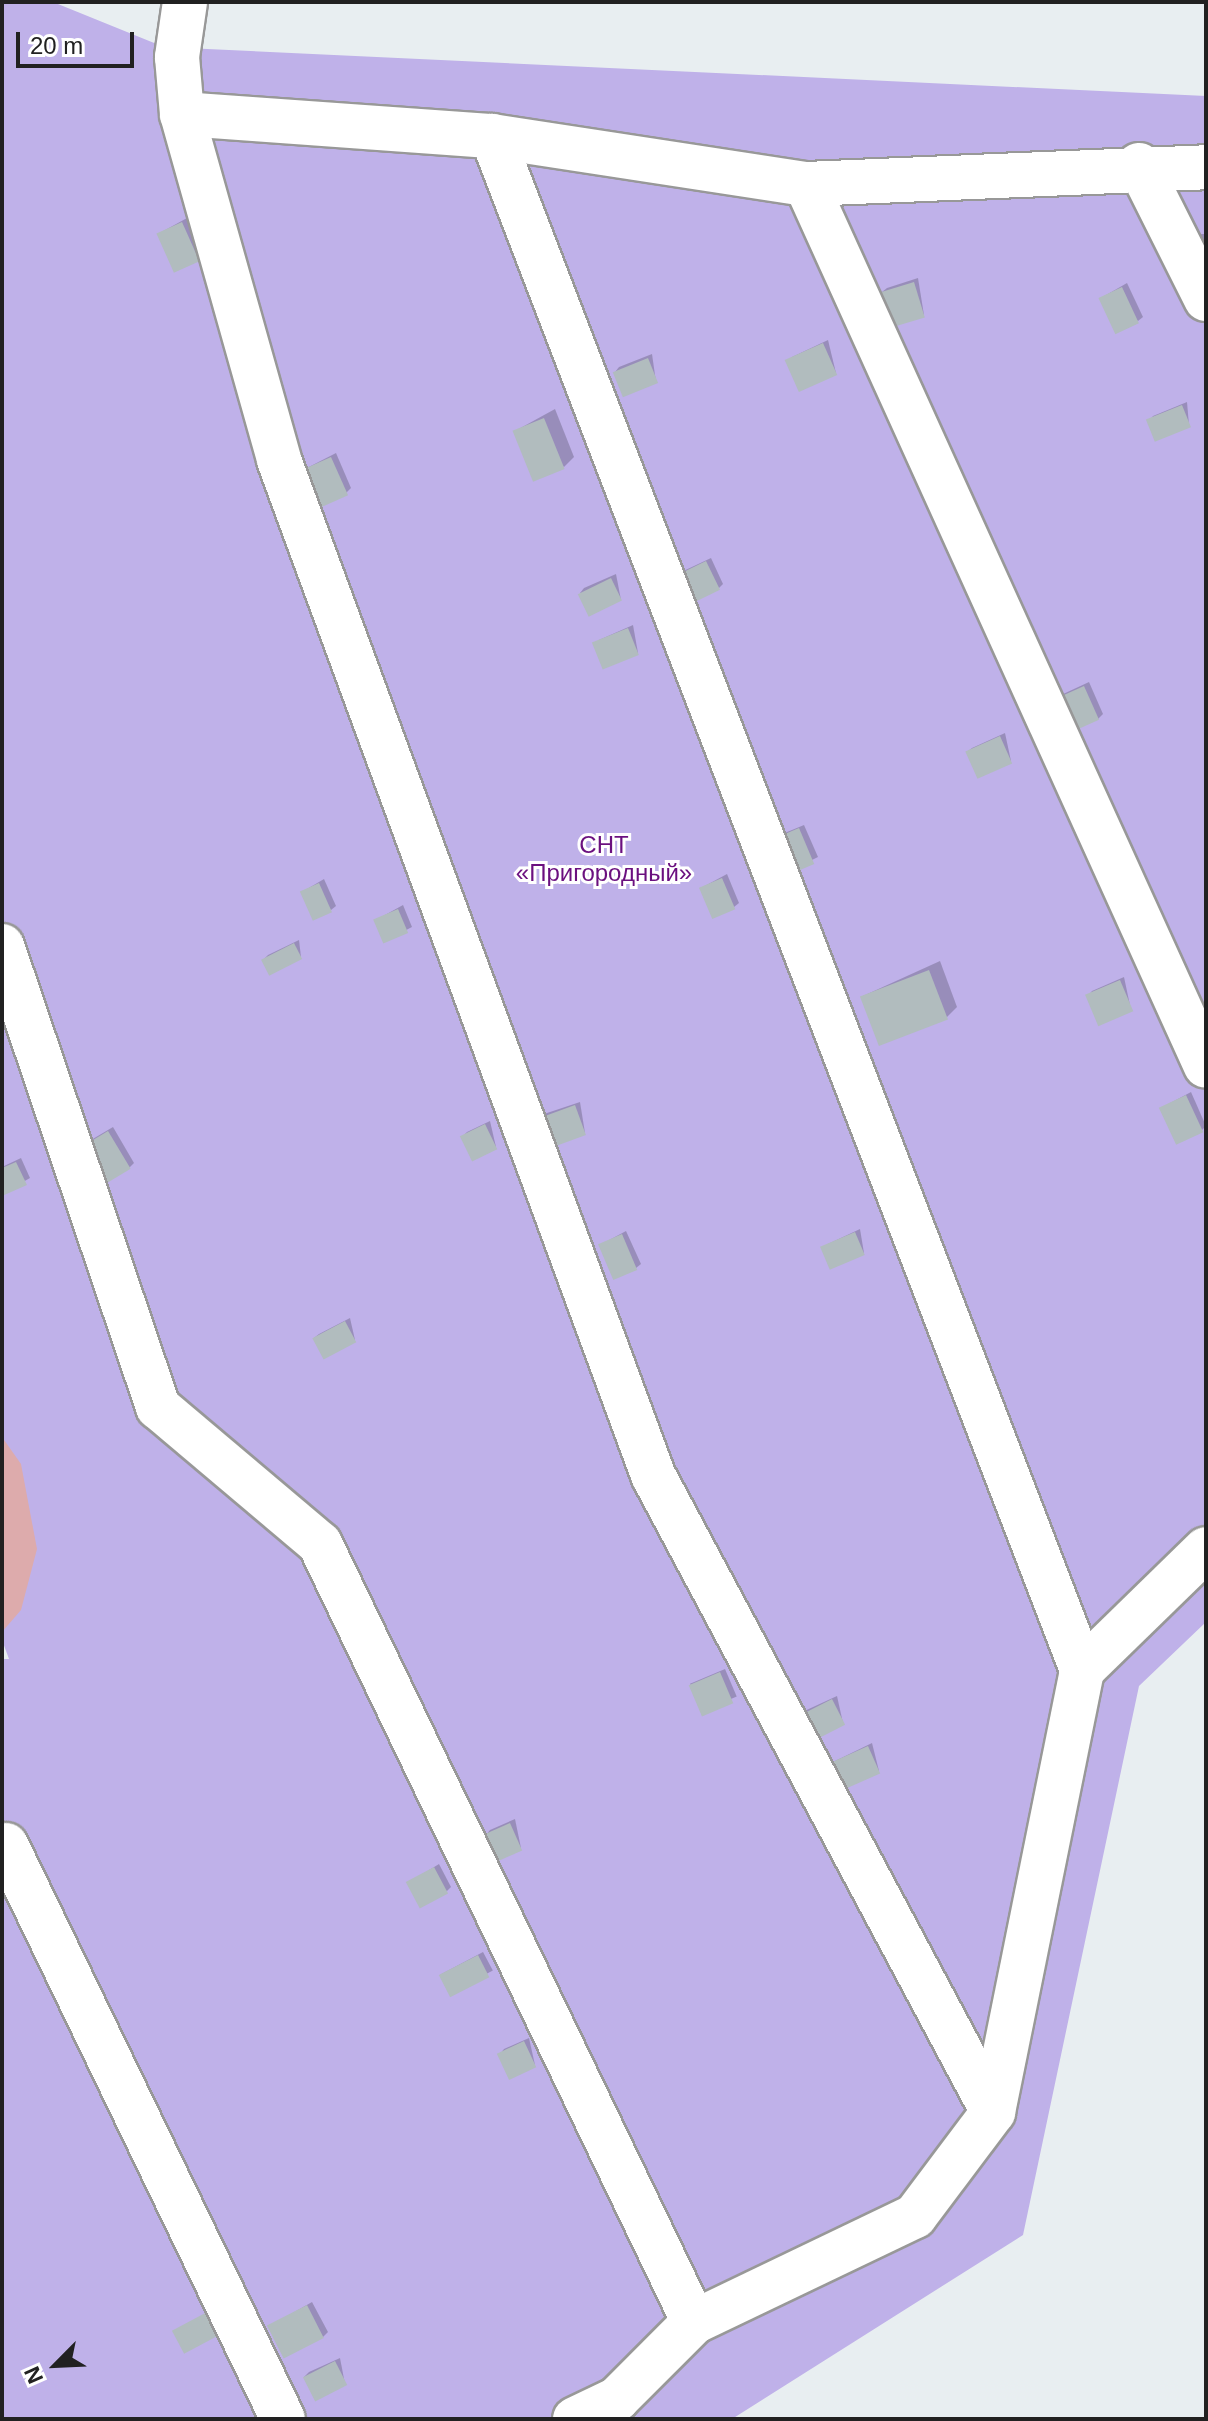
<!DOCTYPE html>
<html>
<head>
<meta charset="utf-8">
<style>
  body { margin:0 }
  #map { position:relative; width:1208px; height:2421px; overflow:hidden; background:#e8eef1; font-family:Arial,sans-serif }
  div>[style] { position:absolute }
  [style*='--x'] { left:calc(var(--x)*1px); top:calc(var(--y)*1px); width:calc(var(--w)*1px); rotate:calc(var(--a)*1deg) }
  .grass>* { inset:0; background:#bfb1e9 }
  .water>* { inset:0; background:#ddabac }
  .shadow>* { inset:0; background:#0003; transform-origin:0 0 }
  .building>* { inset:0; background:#b1bcbe; transform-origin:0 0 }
  .roads { filter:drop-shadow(2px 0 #989898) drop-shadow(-2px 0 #989898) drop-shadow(0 2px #989898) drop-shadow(0 -2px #989898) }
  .minor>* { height:44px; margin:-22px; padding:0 22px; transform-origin:22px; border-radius:22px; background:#fff }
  span { translate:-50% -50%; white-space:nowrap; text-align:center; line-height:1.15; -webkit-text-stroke:6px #fff; paint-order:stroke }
  .park-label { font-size:24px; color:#6b107f }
  .frame { position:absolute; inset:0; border:4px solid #212121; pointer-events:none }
  .north { position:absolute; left:16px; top:2325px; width:80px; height:80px; -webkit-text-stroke:6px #fff; paint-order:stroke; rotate:246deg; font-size:22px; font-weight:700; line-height:32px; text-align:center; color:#212121 }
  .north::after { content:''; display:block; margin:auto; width:28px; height:36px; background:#212121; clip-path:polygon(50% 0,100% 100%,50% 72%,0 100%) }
  .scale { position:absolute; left:16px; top:32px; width:118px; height:36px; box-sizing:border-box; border:4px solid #212121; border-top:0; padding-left:10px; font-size:24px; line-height:28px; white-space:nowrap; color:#212121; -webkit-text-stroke:6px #fff; paint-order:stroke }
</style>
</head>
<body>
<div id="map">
  <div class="grass">
    <div style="clip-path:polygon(2px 2px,53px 2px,164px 47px,1206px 96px,1206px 1622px,1139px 1686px,1023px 2235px,732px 2419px,2px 2419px,2px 1659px,9px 1659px,2px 1640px)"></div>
  </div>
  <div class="water">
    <div style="clip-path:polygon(2px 1437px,21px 1464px,37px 1549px,21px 1610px,2px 1632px)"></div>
  </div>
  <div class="shadow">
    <div style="clip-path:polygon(187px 218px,203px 255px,198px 259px,158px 234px)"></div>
    <div style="clip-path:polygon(1197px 234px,1206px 234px,1206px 262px)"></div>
    <div style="clip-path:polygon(918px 278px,924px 315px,882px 292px,887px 288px)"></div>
    <div style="clip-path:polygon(1127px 283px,1143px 317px,1138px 321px,1101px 298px)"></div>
    <div style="clip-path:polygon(828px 340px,836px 373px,787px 361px,792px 357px)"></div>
    <div style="clip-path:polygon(652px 354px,656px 382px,615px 372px,619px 367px)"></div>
    <div style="clip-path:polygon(1187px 402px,1189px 425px,1149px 421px,1153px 416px)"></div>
    <div style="clip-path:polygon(555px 409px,574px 457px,564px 467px,515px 431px)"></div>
    <div style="clip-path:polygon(336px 453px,351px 488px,346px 493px,301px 471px)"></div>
    <div style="clip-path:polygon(711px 558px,723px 584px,718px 589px,677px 574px)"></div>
    <div style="clip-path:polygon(616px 574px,621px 600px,580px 593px,584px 588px)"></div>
    <div style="clip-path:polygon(633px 625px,638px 653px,595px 644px,599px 640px)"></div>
    <div style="clip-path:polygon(1089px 682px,1103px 714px,1098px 719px,1061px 695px)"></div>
    <div style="clip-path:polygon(1005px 733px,1011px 761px,967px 752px,972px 748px)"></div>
    <div style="clip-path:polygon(804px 825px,818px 857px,784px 874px,775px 837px)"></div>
    <div style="clip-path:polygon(727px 874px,739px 903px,734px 907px,701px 888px)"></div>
    <div style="clip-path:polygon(324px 879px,336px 906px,331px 910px,302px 892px)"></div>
    <div style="clip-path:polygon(403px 905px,412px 927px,385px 941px,376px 920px)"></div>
    <div style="clip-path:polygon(299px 940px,301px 957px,263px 960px,268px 955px)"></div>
    <div style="clip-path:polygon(940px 961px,957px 1007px,947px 1017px,863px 996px)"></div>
    <div style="clip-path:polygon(1124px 977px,1131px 1010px,1088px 996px,1092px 991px)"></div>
    <div style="clip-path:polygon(1191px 1092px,1206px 1126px,1202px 1130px,1161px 1108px)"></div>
    <div style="clip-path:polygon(580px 1102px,585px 1133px,540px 1119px,544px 1114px)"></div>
    <div style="clip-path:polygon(490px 1121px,496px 1147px,462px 1137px,467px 1132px)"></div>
    <div style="clip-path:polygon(113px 1127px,134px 1163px,129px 1168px,86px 1143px)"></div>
    <div style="clip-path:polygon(21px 1158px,30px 1178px,2px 1194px,2px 1167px)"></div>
    <div style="clip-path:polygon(860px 1229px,864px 1253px,823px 1248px,828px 1244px)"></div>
    <div style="clip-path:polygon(626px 1231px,641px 1264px,636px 1268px,600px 1245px)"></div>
    <div style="clip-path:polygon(350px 1318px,355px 1340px,314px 1338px,319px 1334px)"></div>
    <div style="left:725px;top:1669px;width:30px;height:38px;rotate:67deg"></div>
    <div style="clip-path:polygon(837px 1696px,843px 1723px,800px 1713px)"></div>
    <div style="clip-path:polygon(872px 1743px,879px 1771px,831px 1766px,835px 1761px)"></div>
    <div style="clip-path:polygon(515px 1819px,521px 1848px,486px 1835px,490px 1830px)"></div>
    <div style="clip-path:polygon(439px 1864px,451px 1887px,447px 1891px,408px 1883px)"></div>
    <div style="left:483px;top:1952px;width:21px;height:48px;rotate:62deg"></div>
    <div style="clip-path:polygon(529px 2038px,535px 2065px,500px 2054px,504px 2049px)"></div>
    <div style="clip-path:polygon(312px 2302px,328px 2332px,323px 2337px,270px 2326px)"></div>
    <div style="clip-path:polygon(340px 2358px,345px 2384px,304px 2377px,309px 2372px)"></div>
  </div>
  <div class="building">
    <div style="left:182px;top:222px;width:43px;height:28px;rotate:66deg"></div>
    <div style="left:914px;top:282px;width:37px;height:35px;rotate:73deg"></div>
    <div style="left:1122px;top:287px;width:40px;height:26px;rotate:65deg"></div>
    <div style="left:823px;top:343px;width:35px;height:42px;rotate:66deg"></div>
    <div style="left:648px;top:358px;width:27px;height:38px;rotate:68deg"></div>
    <div style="left:1182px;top:405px;width:24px;height:39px;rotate:68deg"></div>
    <div style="left:544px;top:418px;width:55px;height:34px;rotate:68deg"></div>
    <div style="left:331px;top:457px;width:42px;height:35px;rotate:66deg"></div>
    <div style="left:706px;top:561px;width:32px;height:40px;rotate:64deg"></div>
    <div style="left:611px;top:578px;width:25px;height:37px;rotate:64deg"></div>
    <div style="left:628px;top:628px;width:29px;height:39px;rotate:68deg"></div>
    <div style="left:1084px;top:686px;width:37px;height:33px;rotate:66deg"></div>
    <div style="left:1000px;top:736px;width:30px;height:38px;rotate:66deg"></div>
    <div style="left:799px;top:828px;width:39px;height:34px;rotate:67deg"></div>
    <div style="left:722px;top:878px;width:34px;height:25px;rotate:67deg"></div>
    <div style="left:319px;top:883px;width:32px;height:21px;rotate:66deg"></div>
    <div style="left:398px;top:909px;width:26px;height:27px;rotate:67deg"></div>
    <div style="left:294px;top:943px;width:18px;height:37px;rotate:63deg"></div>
    <div style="left:929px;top:970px;width:53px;height:74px;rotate:69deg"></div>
    <div style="left:1120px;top:980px;width:34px;height:38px;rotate:67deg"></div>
    <div style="left:1186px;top:1095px;width:41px;height:30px;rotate:65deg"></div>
    <div style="left:575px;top:1105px;width:32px;height:40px;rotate:70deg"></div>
    <div style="left:485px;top:1124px;width:28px;height:28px;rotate:64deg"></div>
    <div style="left:108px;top:1131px;width:44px;height:34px;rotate:59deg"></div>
    <div style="clip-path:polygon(16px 1162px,27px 1185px,2px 1196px,2px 1168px)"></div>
    <div style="left:855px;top:1232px;width:25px;height:38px;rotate:67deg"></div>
    <div style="left:622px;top:1234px;width:39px;height:26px;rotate:67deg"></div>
    <div style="left:345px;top:1321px;width:24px;height:37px;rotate:62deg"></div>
    <div style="left:720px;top:1672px;width:34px;height:34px;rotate:67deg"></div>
    <div style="left:832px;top:1699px;width:29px;height:43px;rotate:63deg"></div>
    <div style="left:868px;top:1746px;width:30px;height:44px;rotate:66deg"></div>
    <div style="left:510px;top:1823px;width:30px;height:29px;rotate:66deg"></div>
    <div style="left:434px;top:1867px;width:30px;height:32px;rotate:62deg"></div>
    <div style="left:478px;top:1955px;width:25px;height:44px;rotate:63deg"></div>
    <div style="left:524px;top:2041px;width:29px;height:30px;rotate:65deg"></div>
    <div style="left:307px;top:2305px;width:37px;height:45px;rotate:63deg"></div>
    <div style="left:209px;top:2311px;width:26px;height:42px;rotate:62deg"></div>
    <div style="left:335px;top:2361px;width:27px;height:36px;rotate:63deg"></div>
  </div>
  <div class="roads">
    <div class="minor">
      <div style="--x:185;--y:2;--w:56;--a:98.3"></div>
      <div style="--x:177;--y:57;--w:57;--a:85"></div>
      <div style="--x:182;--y:114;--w:359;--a:74.3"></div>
      <div style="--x:279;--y:460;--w:1082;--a:69.77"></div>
      <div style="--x:653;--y:1475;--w:722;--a:61.91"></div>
      <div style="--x:182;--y:114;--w:311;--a:4.1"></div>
      <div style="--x:492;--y:136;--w:318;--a:8.7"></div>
      <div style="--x:806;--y:184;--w:400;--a:-2.4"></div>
      <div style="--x:492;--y:136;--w:1644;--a:68.96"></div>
      <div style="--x:1139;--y:165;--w:150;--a:63.4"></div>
      <div style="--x:806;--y:184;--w:968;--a:65.61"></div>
      <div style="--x:2;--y:946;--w:487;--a:71.3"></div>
      <div style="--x:158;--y:1407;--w:212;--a:40.2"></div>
      <div style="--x:320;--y:1544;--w:863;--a:64.33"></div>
      <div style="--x:6;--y:1845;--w:637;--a:64.24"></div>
      <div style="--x:575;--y:2419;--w:47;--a:-25.5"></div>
      <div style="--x:617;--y:2399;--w:109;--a:-45"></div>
      <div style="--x:694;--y:2322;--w:245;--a:-25.6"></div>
      <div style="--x:915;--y:2216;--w:130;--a:-53.1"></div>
      <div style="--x:993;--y:2112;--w:451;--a:-78.6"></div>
      <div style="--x:1082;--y:1670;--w:173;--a:-44.3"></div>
    </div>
  </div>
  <div class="park-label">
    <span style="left:604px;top:859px">СНТ<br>«Пригородный»</span>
  </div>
  <div class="frame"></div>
  <div class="north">N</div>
  <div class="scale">20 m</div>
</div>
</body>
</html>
